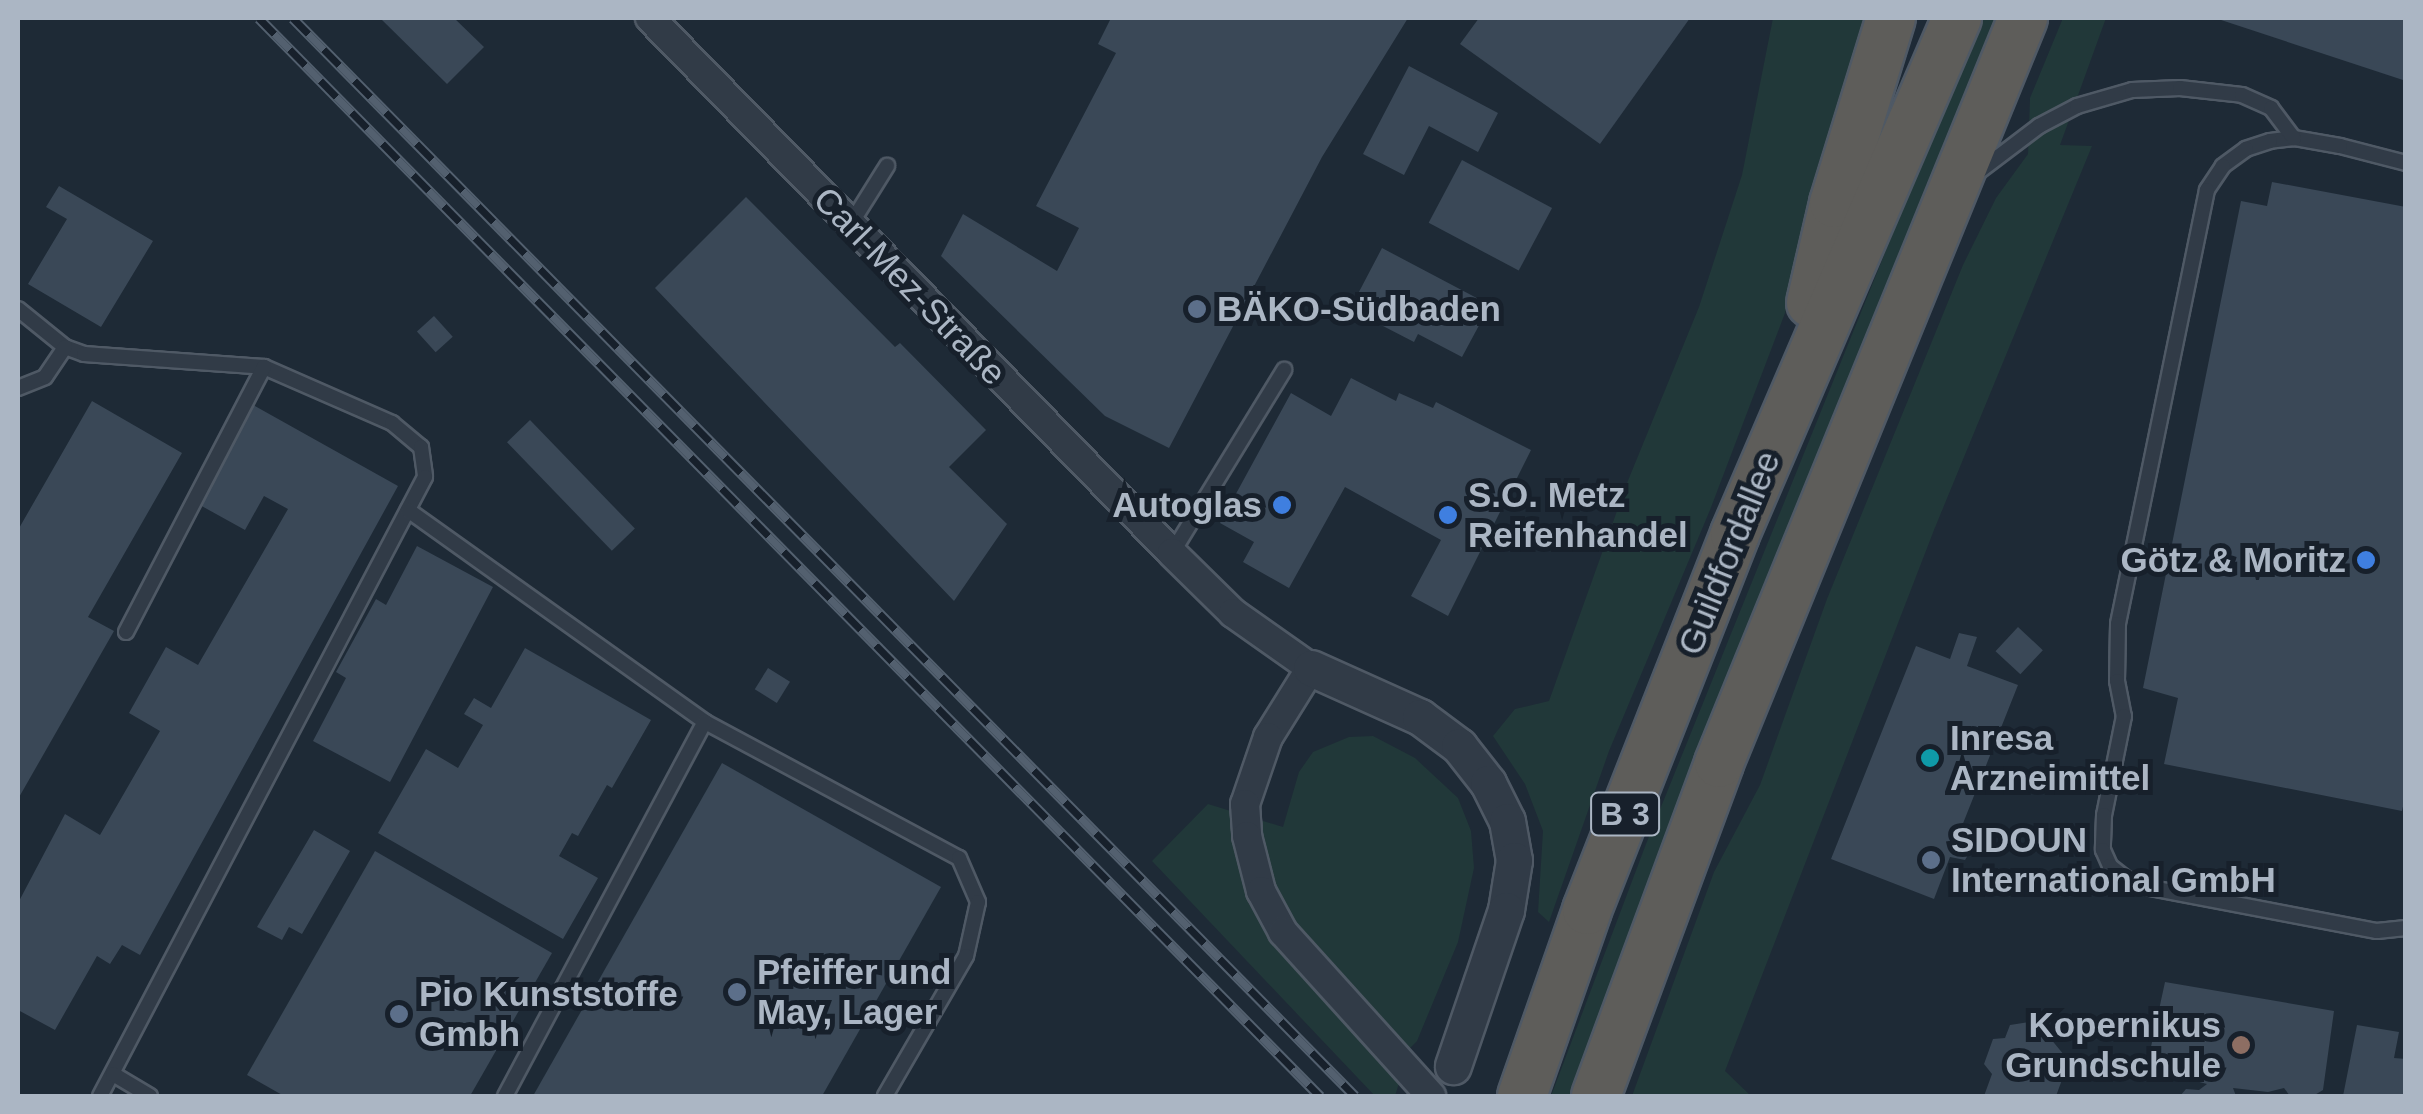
<!DOCTYPE html>
<html>
<head>
<meta charset="utf-8">
<style>
  body { margin:0 }
  #map { position:relative; width:2423px; height:1114px; overflow:hidden; background:#1e2a36; font-family:Helvetica,sans-serif }
  div>[style] { position:absolute }
  [style*='--x'] { left:calc(var(--x)*1px); top:calc(var(--y)*1px); width:calc(var(--w)*1px); rotate:calc(var(--a)*1deg) }
  .green>* { inset:0; background:#213839 }
  .building>* { inset:0; background:#3a4857; transform-origin:0 0 }
  .roads { filter:drop-shadow(2px 0 #4f5965) drop-shadow(-2px 0 #4f5965) drop-shadow(0 2px #4f5965) drop-shadow(0 -2px #4f5965) }
  .service>* { height:14px; margin:-7px; padding:0 7px; transform-origin:7px; border-radius:7px; background:#313b47 }
  .minor>* { height:28px; margin:-14px; padding:0 14px; transform-origin:14px; border-radius:14px; background:#313b47 }
  .tertiary>* { height:35px; margin:-17.5px; padding:0 17.5px; transform-origin:17.5px; border-radius:17.5px; background:#313b47 }
  .trunk>* { height:48px; margin:-24px; padding:0 24px; transform-origin:24px; border-radius:24px; background:#5e5d5a }
  .rail>* { height:11px; margin-top:-5.5px; transform-origin:0; background:repeating-linear-gradient(90deg,#17202b 0 22px,#53606f 0 44px); box-sizing:border-box; border-block:2px solid #53606f }
  .dots>* { width:28px; height:28px; translate:-50% -50%; box-sizing:border-box; border:5px solid #17202b; border-radius:50% }
  span { translate:-50% -50%; white-space:nowrap; text-align:center; line-height:1.15; -webkit-text-stroke:10px #17202b; paint-order:stroke }
  .shield-label span { padding:2px 8px; background:#17202b; border:2px solid; border-radius:8px; -webkit-text-stroke-width:0 }
  .shield-label { font-size:32px; color:#abb6c4; font-weight:700 }
  .street-label { font-size:35px; color:#abb6c4 }
  .poi-label { font-size:35px; color:#abb6c4; font-weight:700 }
  .left { translate:0 -50%; text-align:left }
  .right { translate:-100% -50%; text-align:right }
  .frame { position:absolute; inset:0; border:20px solid #abb6c4; pointer-events:none }
</style>
</head>
<body>
<div id="map">
  <div class="green">
    <div style="clip-path:polygon(1773px 18px,1870px 18px,1801px 271px,1710px 510px,1609px 751px,1549px 922px,1538px 912px,1543px 831px,1525px 784px,1493px 736px,1515px 709px,1549px 701px,1627px 483px,1699px 307px,1742px 175px)"></div>
    <div style="clip-path:polygon(1980px 18px,1999px 18px,1816px 461px,1570px 1096px,1551px 1096px,1646px 844px)"></div>
    <div style="clip-path:polygon(2063px 18px,2106px 18px,2060px 145px,2092px 146px,1934px 530px,1725px 1071px,1751px 1096px,1632px 1096px,1714px 872px,1760px 785px,1827px 599px,1963px 265px,1996px 198px,2028px 154px,2030px 98px)"></div>
    <div style="clip-path:polygon(1373px 736px,1415px 758px,1458px 798px,1471px 831px,1474px 868px,1458px 942px,1417px 1041px,1410px 1048px,1395px 1096px,1375px 1096px,1152px 861px,1208px 804px,1283px 827px,1299px 772px,1313px 752px,1349px 737px)"></div>
  </div>
  <div class="building">
    <div style="clip-path:polygon(380px 18px,454px 18px,484px 47px,447px 84px)"></div>
    <div style="clip-path:polygon(1111px 18px,1408px 18px,1322px 157px,1169px 448px,1105px 416px,941px 256px,963px 214px,1057px 271px,1079px 228px,1036px 206px,1116px 53px,1098px 44px)"></div>
    <div style="clip-path:polygon(1479px 18px,1690px 18px,1600px 144px,1460px 44px)"></div>
    <div style="clip-path:polygon(2215px 18px,2406px 18px,2406px 81px)"></div>
    <div style="clip-path:polygon(1409px 66px,1498px 113px,1478px 152px,1429px 126px,1404px 175px,1363px 154px)"></div>
    <div style="left:1462px;top:160px;width:102px;height:71px;rotate:28deg"></div>
    <div style="clip-path:polygon(2272px 182px,2406px 207px,2406px 793px,2402px 811px,2164px 764px,2178px 698px,2143px 688px,2241px 201px,2267px 206px)"></div>
    <div style="clip-path:polygon(59px 186px,153px 241px,101px 327px,28px 284px,67px 219px,46px 207px)"></div>
    <div style="clip-path:polygon(746px 197px,895px 347px,900px 343px,986px 430px,949px 467px,1007px 524px,954px 601px,655px 288px)"></div>
    <div style="clip-path:polygon(1382px 248px,1490px 305px,1462px 357px,1418px 334px,1414px 342px,1350px 309px)"></div>
    <div style="left:434px;top:316px;width:28px;height:23px;rotate:48deg"></div>
    <div style="clip-path:polygon(1351px 378px,1396px 401px,1399px 393px,1433px 408px,1436px 402px,1531px 450px,1448px 616px,1411px 596px,1441px 540px,1345px 487px,1289px 588px,1243px 562px,1254px 542px,1220px 523px,1291px 393px,1331px 416px)"></div>
    <div style="clip-path:polygon(92px 401px,182px 453px,88px 617px,114px 631px,18px 799px,18px 530px)"></div>
    <div style="clip-path:polygon(253px 405px,398px 486px,140px 955px,122px 945px,110px 964px,97px 956px,55px 1030px,18px 1010px,18px 903px,65px 814px,100px 835px,160px 731px,129px 713px,166px 647px,198px 665px,288px 509px,264px 496px,245px 530px,198px 504px)"></div>
    <div style="left:530px;top:420px;width:151px;height:32px;rotate:46deg"></div>
    <div style="clip-path:polygon(417px 546px,493px 587px,390px 782px,313px 741px,346px 678px,336px 672px,376px 599px,386px 605px)"></div>
    <div style="left:2018px;top:627px;width:34px;height:33px;rotate:43deg"></div>
    <div style="clip-path:polygon(1959px 633px,1977px 637px,1967px 666px,2018px 685px,1960px 831px,1972px 836px,1974px 845px,1965px 860px,1950px 857px,1934px 899px,1831px 859px,1916px 646px,1950px 659px)"></div>
    <div style="clip-path:polygon(525px 648px,651px 720px,612px 788px,607px 785px,578px 836px,572px 833px,559px 856px,598px 878px,563px 939px,378px 833px,426px 749px,458px 768px,483px 725px,464px 714px,474px 698px,491px 708px)"></div>
    <div style="left:768px;top:668px;width:26px;height:25px;rotate:32deg"></div>
    <div style="clip-path:polygon(722px 763px,941px 887px,822px 1096px,533px 1096px)"></div>
    <div style="clip-path:polygon(314px 830px,350px 851px,302px 934px,289px 927px,282px 940px,257px 927px)"></div>
    <div style="clip-path:polygon(375px 851px,552px 953px,470px 1096px,284px 1096px,247px 1075px)"></div>
    <div style="clip-path:polygon(2165px 982px,2334px 1011px,2323px 1090px,2313px 1096px,2290px 1096px,2284px 1088px,2268px 1092px,2233px 1088px,2236px 1096px,2180px 1096px,2186px 1089px,2199px 1090px,2207px 1084px,2161px 1072px,2143px 1076px,2139px 1069px,2149px 1056px)"></div>
    <div style="clip-path:polygon(2036px 1021px,2069px 1061px,2056px 1096px,1984px 1096px,1992px 1074px,1984px 1064px,1993px 1039px,2005px 1038px,2010px 1025px)"></div>
    <div style="clip-path:polygon(2357px 1025px,2399px 1032px,2394px 1058px,2406px 1059px,2406px 1096px,2343px 1096px)"></div>
  </div>
  <div class="roads">
    <div class="service">
      <div style="--x:2406;--y:163;--w:68;--a:-165.6"></div>
      <div style="--x:2340;--y:146;--w:47;--a:-170.1"></div>
      <div style="--x:2294;--y:138;--w:24;--a:173"></div>
      <div style="--x:2270;--y:141;--w:25;--a:162"></div>
      <div style="--x:2246;--y:149;--w:29;--a:144"></div>
      <div style="--x:2223;--y:166;--w:29;--a:124"></div>
      <div style="--x:2207;--y:190;--w:443;--a:101.6"></div>
      <div style="--x:2118;--y:624;--w:57;--a:91"></div>
      <div style="--x:2117;--y:681;--w:36;--a:79"></div>
      <div style="--x:2124;--y:716;--w:101;--a:101.4"></div>
      <div style="--x:2104;--y:815;--w:35;--a:92"></div>
      <div style="--x:2103;--y:850;--w:17;--a:66"></div>
      <div style="--x:2110;--y:866;--w:23;--a:38"></div>
      <div style="--x:2128;--y:880;--w:24;--a:19"></div>
      <div style="--x:2151;--y:888;--w:230;--a:10.8"></div>
      <div style="--x:2377;--y:931;--w:29;--a:-6"></div>
      <div style="--x:1973;--y:176;--w:83;--a:-37.1"></div>
      <div style="--x:2039;--y:126;--w:43;--a:-27.8"></div>
      <div style="--x:2077;--y:106;--w:57;--a:-16.2"></div>
      <div style="--x:2132;--y:90;--w:48;--a:-2.4"></div>
      <div style="--x:2180;--y:88;--w:62;--a:6.4"></div>
      <div style="--x:2242;--y:95;--w:32;--a:24"></div>
      <div style="--x:2271;--y:108;--w:38;--a:53"></div>
      <div style="--x:850;--y:225;--w:70;--a:-57.9"></div>
      <div style="--x:18;--y:309;--w:60;--a:39"></div>
      <div style="--x:65;--y:347;--w:20;--a:20"></div>
      <div style="--x:84;--y:354;--w:180;--a:4.1"></div>
      <div style="--x:264;--y:367;--w:140;--a:23.6"></div>
      <div style="--x:392;--y:423;--w:38;--a:40"></div>
      <div style="--x:421;--y:447;--w:30;--a:82"></div>
      <div style="--x:425;--y:477;--w:699;--a:117.7"></div>
      <div style="--x:18;--y:388;--w:29;--a:-22"></div>
      <div style="--x:45;--y:377;--w:36;--a:-56"></div>
      <div style="--x:408;--y:510;--w:365;--a:35.5"></div>
      <div style="--x:705;--y:722;--w:288;--a:28.2"></div>
      <div style="--x:959;--y:858;--w:48;--a:66.6"></div>
      <div style="--x:978;--y:902;--w:55;--a:102.5"></div>
      <div style="--x:966;--y:956;--w:162;--a:120.1"></div>
      <div style="--x:1172;--y:553;--w:215;--a:-58.5"></div>
      <div style="--x:126;--y:632;--w:299;--a:-62.5"></div>
      <div style="--x:113;--y:1074;--w:43;--a:30.7"></div>
      <div style="--x:505;--y:1096;--w:424;--a:-61.9"></div>
    </div>
    <div class="minor">
      <div style="--x:650;--y:18;--w:747;--a:45.7"></div>
      <div style="--x:1172;--y:553;--w:86;--a:44.5"></div>
      <div style="--x:1233;--y:613;--w:95;--a:35.2"></div>
      <div style="--x:1311;--y:668;--w:81;--a:121.9"></div>
      <div style="--x:1268;--y:737;--w:71;--a:108.9"></div>
      <div style="--x:1245;--y:804;--w:32;--a:86"></div>
      <div style="--x:1247;--y:836;--w:57;--a:75.7"></div>
      <div style="--x:1261;--y:891;--w:47;--a:61.8"></div>
      <div style="--x:1283;--y:932;--w:221;--a:47.9"></div>
    </div>
    <div class="tertiary">
      <div style="--x:1311;--y:668;--w:120;--a:24.2"></div>
      <div style="--x:1420;--y:717;--w:49;--a:36.6"></div>
      <div style="--x:1459;--y:746;--w:47;--a:51.9"></div>
      <div style="--x:1488;--y:783;--w:42;--a:63.4"></div>
      <div style="--x:1507;--y:821;--w:40;--a:80"></div>
      <div style="--x:1514;--y:860;--w:51;--a:99.1"></div>
      <div style="--x:1506;--y:910;--w:165;--a:108.8"></div>
    </div>
    <div class="trunk">
      <div style="--x:1811;--y:303;--w:103;--a:-77"></div>
      <div style="--x:1834;--y:203;--w:194;--a:-72.9"></div>
      <div style="--x:1522;--y:1096;--w:197;--a:-70.7"></div>
      <div style="--x:1587;--y:910;--w:404;--a:-68.5"></div>
      <div style="--x:1735;--y:534;--w:562;--a:-66.72"></div>
      <div style="--x:1596;--y:1096;--w:355;--a:-69.7"></div>
      <div style="--x:1719;--y:763;--w:805;--a:-67.8"></div>
    </div>
  </div>
  <div class="rail">
    <div style="--x:259;--y:18;--w:1513;--a:45.46"></div>
    <div style="--x:293;--y:18;--w:1513;--a:45.43"></div>
  </div>
  <div class="dots">
    <div style="left:1197px;top:309px;background:#5c6f8a"></div>
    <div style="left:1282px;top:505px;background:#3f7fe0"></div>
    <div style="left:1448px;top:515px;background:#3f7fe0"></div>
    <div style="left:2366px;top:560px;background:#3f7fe0"></div>
    <div style="left:1930px;top:758px;background:#0f9aa8"></div>
    <div style="left:1931px;top:860px;background:#5c6f8a"></div>
    <div style="left:737px;top:992px;background:#5c6f8a"></div>
    <div style="left:399px;top:1014px;background:#5c6f8a"></div>
    <div style="left:2241px;top:1045px;background:#8d6e63"></div>
  </div>
  <div class="shield-label">
    <span style="left:1625px;top:814px">B 3</span>
  </div>
  <div class="street-label">
    <span style="left:910px;top:286px;rotate:46deg">Carl-Mez-Straße</span>
    <span style="left:1729px;top:553px;rotate:-68deg">Guildfordallee</span>
  </div>
  <div class="poi-label">
    <span class="left" style="left:1217px;top:309px">BÄKO-Südbaden</span>
    <span class="left" style="left:1468px;top:515px">S.O. Metz<br>Reifenhandel</span>
    <span class="right" style="left:1262px;top:505px">Autoglas</span>
    <span class="right" style="left:2346px;top:560px">Götz &amp; Moritz</span>
    <span class="left" style="left:1950px;top:758px">Inresa<br>Arzneimittel</span>
    <span class="left" style="left:1951px;top:860px">SIDOUN<br>International GmbH</span>
    <span class="left" style="left:757px;top:992px">Pfeiffer und<br>May, Lager</span>
    <span class="left" style="left:419px;top:1014px">Pio Kunststoffe<br>Gmbh</span>
    <span class="right" style="left:2221px;top:1045px">Kopernikus<br>Grundschule</span>
  </div>
  <div class="frame"></div>
</div>
</body>
</html>
